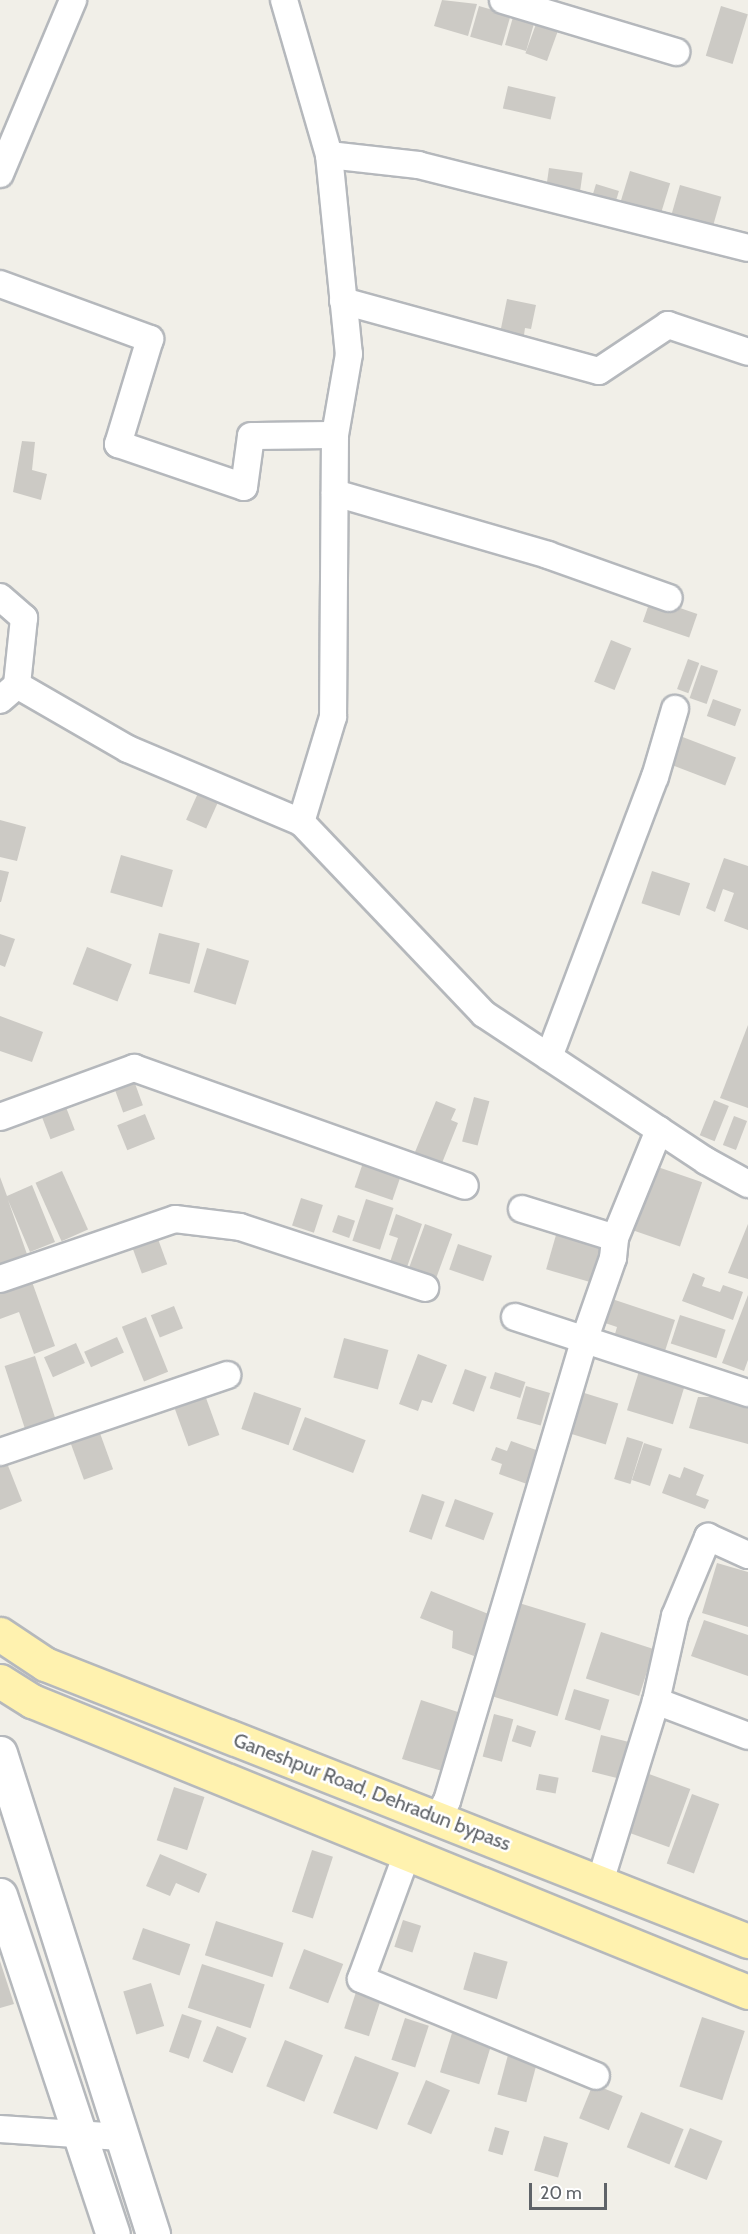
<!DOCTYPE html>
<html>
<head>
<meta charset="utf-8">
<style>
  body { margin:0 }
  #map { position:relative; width:748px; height:2234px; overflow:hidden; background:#f1efe8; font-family:Cabin,sans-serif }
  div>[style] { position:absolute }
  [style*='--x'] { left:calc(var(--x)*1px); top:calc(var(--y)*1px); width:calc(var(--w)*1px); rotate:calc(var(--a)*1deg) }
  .building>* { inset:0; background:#cccac5; transform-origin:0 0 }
  .roads { filter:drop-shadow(2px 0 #b5b8bc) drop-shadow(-2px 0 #b5b8bc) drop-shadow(0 2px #b5b8bc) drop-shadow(0 -2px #b5b8bc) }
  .minor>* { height:26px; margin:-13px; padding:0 13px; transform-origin:13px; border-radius:13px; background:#fff }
  .tertiary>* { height:33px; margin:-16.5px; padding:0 16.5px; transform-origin:16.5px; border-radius:16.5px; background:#fff }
  .primary>* { height:33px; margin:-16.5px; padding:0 16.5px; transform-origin:16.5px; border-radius:16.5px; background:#fff2af }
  span { translate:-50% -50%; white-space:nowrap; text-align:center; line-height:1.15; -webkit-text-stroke:5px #fff; paint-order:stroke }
  .street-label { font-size:20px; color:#5f6368 }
  .scale { position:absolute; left:529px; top:2183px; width:78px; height:27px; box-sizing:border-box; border:3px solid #5f6368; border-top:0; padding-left:8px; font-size:18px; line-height:21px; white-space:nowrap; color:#5f6368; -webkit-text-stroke:4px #fff; paint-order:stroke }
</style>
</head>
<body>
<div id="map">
  <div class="building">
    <div style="clip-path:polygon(442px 0,477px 4px,468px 36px,434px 26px)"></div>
    <div style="left:479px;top:6px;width:33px;height:32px;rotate:16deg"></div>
    <div style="left:721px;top:6px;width:28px;height:52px;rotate:17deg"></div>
    <div style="left:513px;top:17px;width:22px;height:29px;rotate:16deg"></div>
    <div style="left:536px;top:24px;width:23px;height:31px;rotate:20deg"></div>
    <div style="left:508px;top:86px;width:49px;height:23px;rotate:13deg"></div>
    <div style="left:549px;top:168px;width:34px;height:24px;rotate:8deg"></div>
    <div style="left:630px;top:171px;width:42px;height:33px;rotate:17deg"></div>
    <div style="left:596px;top:184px;width:24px;height:23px;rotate:17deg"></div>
    <div style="left:680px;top:185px;width:43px;height:36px;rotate:16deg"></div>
    <div style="clip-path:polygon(507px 299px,536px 305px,531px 329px,525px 328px,523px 342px,499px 338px)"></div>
    <div style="clip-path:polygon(22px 441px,35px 442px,32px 470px,47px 474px,41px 500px,13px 492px)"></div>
    <div style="left:651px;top:598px;width:49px;height:25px;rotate:19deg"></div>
    <div style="left:611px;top:640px;width:22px;height:45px;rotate:22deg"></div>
    <div style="left:688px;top:659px;width:12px;height:32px;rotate:20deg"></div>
    <div style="left:701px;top:665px;width:18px;height:35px;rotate:19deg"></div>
    <div style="left:713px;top:699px;width:30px;height:18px;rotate:20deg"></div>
    <div style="left:680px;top:736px;width:60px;height:30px;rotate:21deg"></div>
    <div style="left:202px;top:784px;width:22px;height:39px;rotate:24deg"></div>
    <div style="clip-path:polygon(0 820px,26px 827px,17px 861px,0 857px)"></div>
    <div style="left:121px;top:855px;width:54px;height:39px;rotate:16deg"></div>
    <div style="clip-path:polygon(724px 858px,748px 866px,748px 930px,724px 921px,734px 893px,723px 889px,715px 912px,706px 908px)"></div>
    <div style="clip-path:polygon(0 870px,9px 872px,1px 902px,0 902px)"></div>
    <div style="left:652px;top:871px;width:40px;height:34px;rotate:18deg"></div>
    <div style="left:159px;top:933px;width:42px;height:42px;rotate:14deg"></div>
    <div style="clip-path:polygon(0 934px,15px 939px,5px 967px,0 965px)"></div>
    <div style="left:87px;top:947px;width:48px;height:40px;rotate:21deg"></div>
    <div style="left:207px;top:948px;width:44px;height:46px;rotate:17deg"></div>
    <div style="clip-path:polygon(0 1016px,43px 1032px,32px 1062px,0 1051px)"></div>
    <div style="clip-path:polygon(748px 1025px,748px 1108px,720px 1098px)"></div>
    <div style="left:133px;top:1078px;width:29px;height:21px;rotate:70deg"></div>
    <div style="left:474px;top:1097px;width:16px;height:46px;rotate:15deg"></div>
    <div style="left:714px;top:1100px;width:16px;height:38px;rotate:22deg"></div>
    <div style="clip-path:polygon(436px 1101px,456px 1109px,451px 1120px,458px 1123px,442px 1163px,415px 1152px)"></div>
    <div style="left:64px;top:1102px;width:30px;height:26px;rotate:69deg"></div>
    <div style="left:145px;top:1114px;width:27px;height:30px;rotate:68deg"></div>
    <div style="left:734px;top:1116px;width:14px;height:31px;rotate:21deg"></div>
    <div style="left:365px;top:1157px;width:40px;height:32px;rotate:19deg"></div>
    <div style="left:652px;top:1165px;width:53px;height:68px;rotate:19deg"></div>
    <div style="left:62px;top:1171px;width:64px;height:29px;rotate:66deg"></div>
    <div style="clip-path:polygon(0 1177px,7px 1196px,32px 1185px,55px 1242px,30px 1252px,8px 1200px,28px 1257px,0 1267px)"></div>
    <div style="left:301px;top:1198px;width:23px;height:29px;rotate:18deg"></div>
    <div style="left:366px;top:1199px;width:29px;height:44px;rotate:18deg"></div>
    <div style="clip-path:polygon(396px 1214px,422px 1224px,406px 1270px,389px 1265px,398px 1238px,389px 1235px)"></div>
    <div style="left:338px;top:1215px;width:18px;height:18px;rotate:19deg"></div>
    <div style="left:425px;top:1224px;width:29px;height:54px;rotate:20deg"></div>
    <div style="clip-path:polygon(748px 1224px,748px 1279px,728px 1273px)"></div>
    <div style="left:558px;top:1228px;width:51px;height:43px;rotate:16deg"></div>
    <div style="left:158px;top:1239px;width:27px;height:27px;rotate:70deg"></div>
    <div style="left:458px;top:1244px;width:36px;height:27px;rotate:19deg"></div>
    <div style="clip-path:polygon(693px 1273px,705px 1278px,702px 1286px,720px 1292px,723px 1285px,743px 1292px,733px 1320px,682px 1301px)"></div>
    <div style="clip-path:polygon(31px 1279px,55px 1346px,34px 1354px,19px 1312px,0 1319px,0 1290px)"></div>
    <div style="clip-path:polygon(748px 1295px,748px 1360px,744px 1371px,722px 1363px)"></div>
    <div style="clip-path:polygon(606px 1297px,675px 1320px,665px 1351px,615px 1334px,617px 1327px,605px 1323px,609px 1311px,601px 1308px)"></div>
    <div style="left:174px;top:1306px;width:24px;height:25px;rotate:68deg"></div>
    <div style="left:680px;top:1315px;width:48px;height:30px;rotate:18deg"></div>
    <div style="left:146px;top:1317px;width:59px;height:26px;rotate:68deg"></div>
    <div style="left:117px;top:1337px;width:17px;height:36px;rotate:66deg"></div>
    <div style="left:344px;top:1338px;width:46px;height:41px;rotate:15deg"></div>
    <div style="left:76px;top:1343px;width:22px;height:35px;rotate:66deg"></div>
    <div style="clip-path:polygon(418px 1354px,447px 1365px,432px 1403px,422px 1400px,418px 1411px,399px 1404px)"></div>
    <div style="left:35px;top:1356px;width:71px;height:32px;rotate:72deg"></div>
    <div style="left:465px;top:1369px;width:23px;height:37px;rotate:20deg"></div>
    <div style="left:639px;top:1371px;width:48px;height:41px;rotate:17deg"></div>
    <div style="left:495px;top:1372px;width:32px;height:17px;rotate:18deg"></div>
    <div style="left:526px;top:1386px;width:25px;height:34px;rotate:16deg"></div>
    <div style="left:202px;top:1387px;width:51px;height:33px;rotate:70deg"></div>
    <div style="clip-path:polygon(721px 1390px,748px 1398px,748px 1444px,689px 1428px,698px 1397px,709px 1397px)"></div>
    <div style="left:254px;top:1392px;width:50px;height:39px;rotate:19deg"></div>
    <div style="left:581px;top:1392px;width:39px;height:43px;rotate:17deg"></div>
    <div style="left:305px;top:1417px;width:65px;height:35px;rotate:21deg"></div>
    <div style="left:97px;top:1425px;width:47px;height:31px;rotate:70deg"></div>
    <div style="left:627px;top:1437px;width:17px;height:44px;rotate:17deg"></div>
    <div style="clip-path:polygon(511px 1441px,539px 1451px,527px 1484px,499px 1474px,502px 1464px,491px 1460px,496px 1447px,507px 1451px)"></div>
    <div style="left:644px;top:1443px;width:19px;height:39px;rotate:18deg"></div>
    <div style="clip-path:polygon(5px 1458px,22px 1501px,0 1510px,0 1461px)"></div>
    <div style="clip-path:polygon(684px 1467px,704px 1475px,696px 1495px,709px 1500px,705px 1509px,662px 1493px,669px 1474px,680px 1478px)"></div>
    <div style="left:422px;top:1494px;width:24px;height:40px;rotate:19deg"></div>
    <div style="left:455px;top:1499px;width:41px;height:29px;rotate:20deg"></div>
    <div style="clip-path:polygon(717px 1563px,748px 1572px,748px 1627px,702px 1613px)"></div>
    <div style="clip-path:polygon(431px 1591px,491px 1615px,474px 1656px,452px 1648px,453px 1631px,420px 1618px)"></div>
    <div style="left:519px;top:1603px;width:70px;height:97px;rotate:17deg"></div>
    <div style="clip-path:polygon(704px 1620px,748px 1635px,748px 1676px,691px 1656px)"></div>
    <div style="left:601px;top:1632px;width:56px;height:49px;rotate:18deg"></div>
    <div style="left:574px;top:1689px;width:37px;height:32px;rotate:17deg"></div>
    <div style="clip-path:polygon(421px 1700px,461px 1713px,452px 1774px,402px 1759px)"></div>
    <div style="left:494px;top:1714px;width:20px;height:44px;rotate:15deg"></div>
    <div style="left:517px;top:1725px;width:20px;height:17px;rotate:18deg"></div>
    <div style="left:601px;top:1735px;width:33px;height:38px;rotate:14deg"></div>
    <div style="left:539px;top:1774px;width:20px;height:16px;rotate:11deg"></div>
    <div style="left:649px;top:1774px;width:44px;height:62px;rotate:20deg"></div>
    <div style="left:174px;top:1787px;width:32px;height:56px;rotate:18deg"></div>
    <div style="left:692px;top:1794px;width:29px;height:74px;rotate:20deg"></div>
    <div style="left:312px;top:1850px;width:22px;height:65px;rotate:18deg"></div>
    <div style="clip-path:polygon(160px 1854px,207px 1874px,199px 1893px,176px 1883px,170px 1896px,146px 1886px)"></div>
    <div style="left:403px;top:1920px;width:19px;height:28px;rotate:18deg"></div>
    <div style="left:216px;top:1921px;width:71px;height:36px;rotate:18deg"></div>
    <div style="left:143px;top:1928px;width:50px;height:33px;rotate:19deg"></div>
    <div style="left:304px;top:1949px;width:42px;height:42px;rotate:21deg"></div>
    <div style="left:474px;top:1952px;width:35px;height:39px;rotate:16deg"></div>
    <div style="clip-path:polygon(0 1961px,14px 2004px,0 2008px)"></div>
    <div style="left:202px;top:1964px;width:66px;height:46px;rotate:18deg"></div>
    <div style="left:151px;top:1983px;width:45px;height:29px;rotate:73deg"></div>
    <div style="left:356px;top:1992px;width:26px;height:38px;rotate:18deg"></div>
    <div style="left:182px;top:2014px;width:21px;height:40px;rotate:19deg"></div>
    <div style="left:702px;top:2017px;width:45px;height:73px;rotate:18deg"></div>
    <div style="left:405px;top:2018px;width:25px;height:44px;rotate:18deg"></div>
    <div style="left:217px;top:2026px;width:32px;height:38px;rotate:22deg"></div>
    <div style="left:452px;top:2033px;width:41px;height:41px;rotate:17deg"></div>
    <div style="left:285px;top:2040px;width:41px;height:50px;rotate:22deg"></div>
    <div style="left:508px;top:2055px;width:30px;height:41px;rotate:15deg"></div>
    <div style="left:355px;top:2056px;width:47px;height:61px;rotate:21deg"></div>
    <div style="left:426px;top:2080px;width:26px;height:48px;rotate:23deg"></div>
    <div style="left:593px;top:2084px;width:32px;height:37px;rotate:22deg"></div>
    <div style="left:641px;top:2112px;width:46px;height:38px;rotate:22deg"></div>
    <div style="left:495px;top:2127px;width:15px;height:25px;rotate:16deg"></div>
    <div style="left:690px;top:2128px;width:35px;height:42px;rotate:22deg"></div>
    <div style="left:544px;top:2136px;width:25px;height:36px;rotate:16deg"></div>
  </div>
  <div class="roads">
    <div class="minor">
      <div style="--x:284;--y:0;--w:161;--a:73.8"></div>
      <div style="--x:329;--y:155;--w:200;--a:84.3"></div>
      <div style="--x:349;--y:354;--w:82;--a:99.8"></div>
      <div style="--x:335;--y:435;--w:282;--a:90.4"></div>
      <div style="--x:333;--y:717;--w:110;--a:106.9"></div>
      <div style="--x:301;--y:822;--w:265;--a:46.4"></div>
      <div style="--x:484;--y:1014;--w:266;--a:33.5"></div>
      <div style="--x:706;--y:1161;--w:48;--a:28.7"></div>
      <div style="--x:503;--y:0;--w:181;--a:16.7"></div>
      <div style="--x:329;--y:155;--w:90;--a:6.4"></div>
      <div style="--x:418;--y:165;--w:340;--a:14.1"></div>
      <div style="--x:0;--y:174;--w:189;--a:-67.2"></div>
      <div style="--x:0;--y:284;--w:160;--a:20.1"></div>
      <div style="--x:150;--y:339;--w:110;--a:106.9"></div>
      <div style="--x:118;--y:444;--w:133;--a:18.8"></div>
      <div style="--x:244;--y:487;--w:51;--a:-82.2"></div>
      <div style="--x:251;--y:436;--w:84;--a:-0.7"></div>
      <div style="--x:343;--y:301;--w:265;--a:15.3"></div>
      <div style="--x:599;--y:371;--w:83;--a:-33.7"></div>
      <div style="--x:668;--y:325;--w:84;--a:18.6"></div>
      <div style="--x:335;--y:493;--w:222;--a:16.2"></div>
      <div style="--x:548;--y:555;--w:128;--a:19.6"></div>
      <div style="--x:0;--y:597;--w:32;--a:41"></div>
      <div style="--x:24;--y:618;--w:67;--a:96"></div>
      <div style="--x:0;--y:700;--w:23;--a:-41"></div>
      <div style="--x:17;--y:685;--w:128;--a:30"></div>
      <div style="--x:128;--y:749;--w:188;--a:22.9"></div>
      <div style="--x:549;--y:1057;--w:299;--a:-69.3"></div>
      <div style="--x:655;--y:777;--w:71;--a:-73.6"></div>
      <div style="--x:0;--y:1117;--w:143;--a:-20.1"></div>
      <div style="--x:134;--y:1068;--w:351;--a:19.6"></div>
      <div style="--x:522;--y:1209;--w:97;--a:17.3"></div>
      <div style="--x:0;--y:1279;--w:185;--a:-18.9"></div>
      <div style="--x:175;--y:1219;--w:65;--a:7"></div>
      <div style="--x:240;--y:1227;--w:195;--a:18.2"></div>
      <div style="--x:515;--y:1317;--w:245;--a:18.1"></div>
      <div style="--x:0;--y:1452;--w:240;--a:-18.7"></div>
      <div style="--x:656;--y:1701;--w:98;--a:20.8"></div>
      <div style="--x:437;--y:1818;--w:20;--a:-60"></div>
      <div style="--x:447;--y:1801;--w:483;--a:-73.4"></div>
      <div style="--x:585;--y:1338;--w:85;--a:-70.7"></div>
      <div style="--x:613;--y:1258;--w:20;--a:-84"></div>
      <div style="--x:615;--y:1238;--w:117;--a:-67.8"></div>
      <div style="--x:407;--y:1854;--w:133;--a:110.2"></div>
      <div style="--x:361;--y:1979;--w:254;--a:22.4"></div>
      <div style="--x:600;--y:1882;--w:189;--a:-72.8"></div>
      <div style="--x:656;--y:1701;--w:87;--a:-77.4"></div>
      <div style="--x:675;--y:1616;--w:86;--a:-67.3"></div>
      <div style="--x:708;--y:1537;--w:44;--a:24.2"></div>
      <div style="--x:0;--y:2129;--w:121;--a:3.8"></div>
    </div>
    <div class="tertiary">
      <div style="--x:0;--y:1753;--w:505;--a:72.35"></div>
      <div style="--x:0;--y:1895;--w:357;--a:71.6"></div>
    </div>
    <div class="primary">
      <div style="--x:0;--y:1634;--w:54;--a:33.7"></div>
      <div style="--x:45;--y:1664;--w:756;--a:21.51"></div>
      <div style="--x:0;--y:1681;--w:38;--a:32"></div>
      <div style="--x:32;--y:1701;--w:773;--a:22.12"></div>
    </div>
  </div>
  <div class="street-label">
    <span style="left:372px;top:1792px;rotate:21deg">Ganeshpur Road, Dehradun bypass</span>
  </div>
  <div class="scale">20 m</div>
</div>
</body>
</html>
